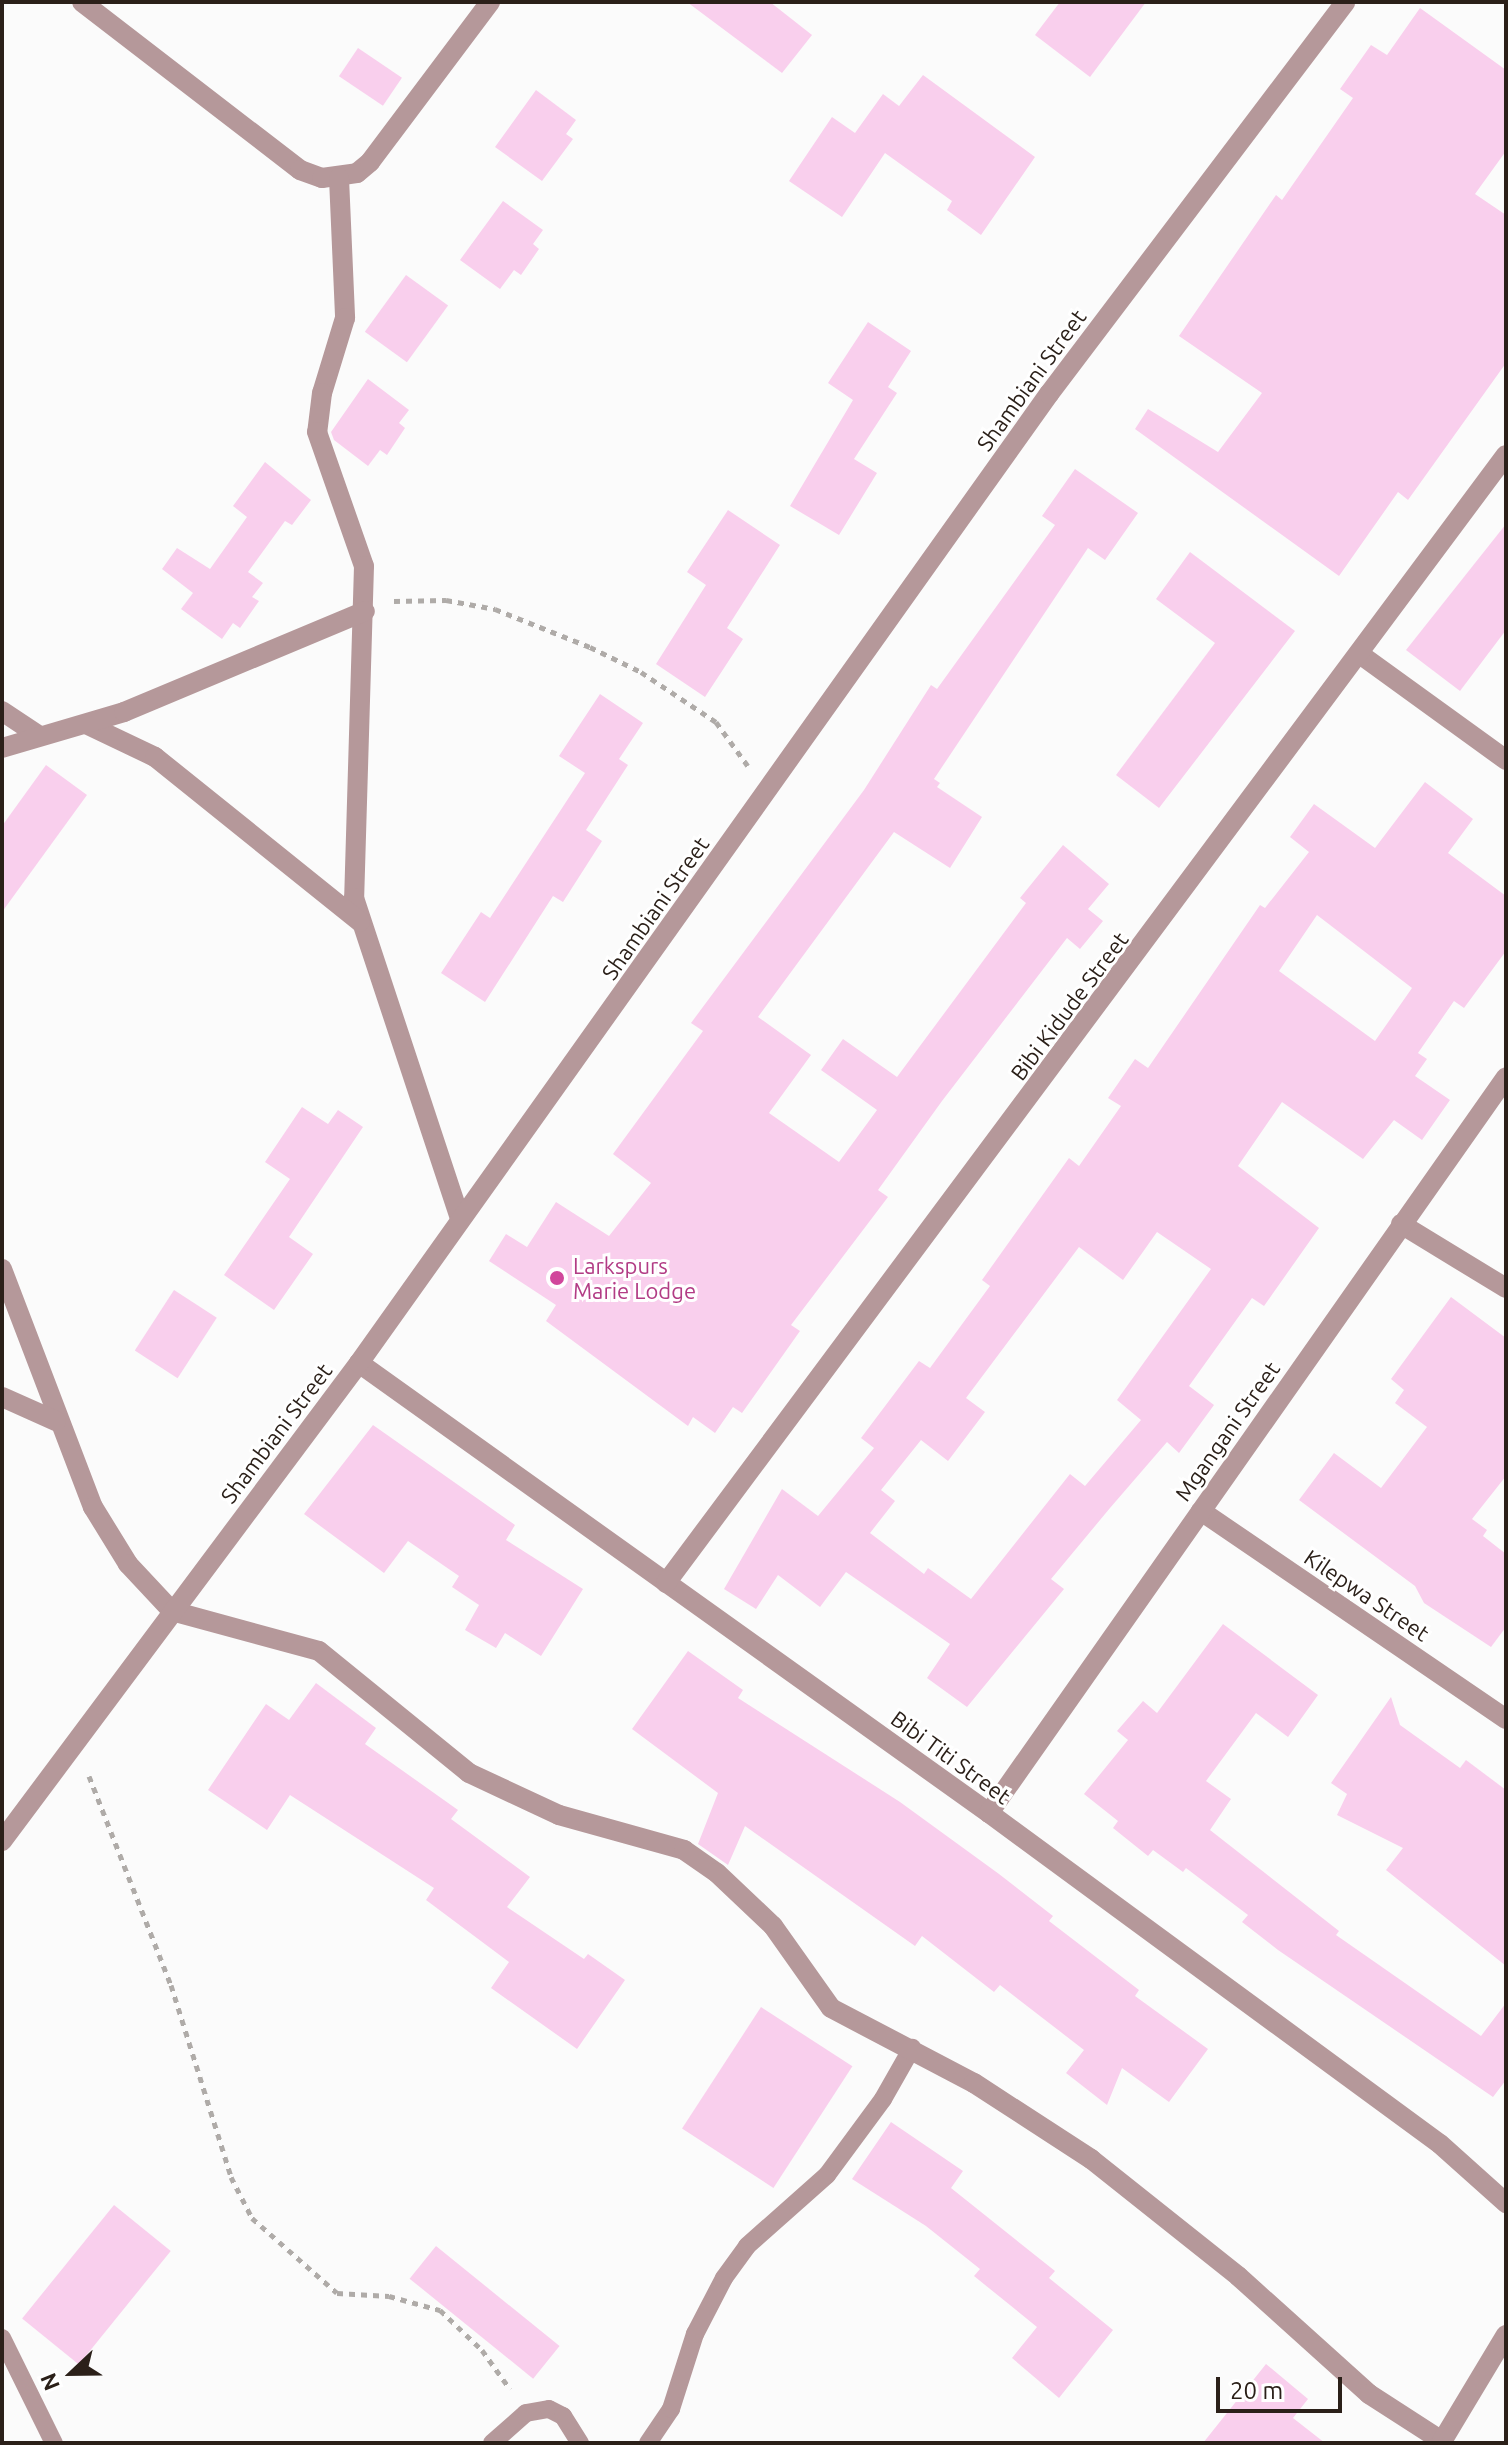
<!DOCTYPE html>
<html>
<head>
<meta charset="utf-8">
<style>
  body { margin:0 }
  #map { position:relative; width:1508px; height:2445px; overflow:hidden; background:#fbfbfb; font-family:Ubuntu,sans-serif }
  div>[style] { position:absolute }
  [style*='--x'] { left:calc(var(--x)*1px); top:calc(var(--y)*1px); width:calc(var(--w)*1px); rotate:calc(var(--a)*1deg) }
  .building>* { inset:0; background:#f9cfed; transform-origin:0 0 }
  .path>* { height:5px; margin-top:-2.5px; transform-origin:0; background:repeating-linear-gradient(90deg,#afaba8 0 6px,transparent 0 12px) }
  .lane>* { height:18px; margin:-9px; padding:0 9px; transform-origin:9px; border-radius:9px; background:#b5989a }
  .street>* { height:20px; margin:-10px; padding:0 10px; transform-origin:10px; border-radius:10px; background:#b5989a }
  .dots>* { width:22px; height:22px; translate:-50% -50%; box-sizing:border-box; border:4px solid #fff; border-radius:50% }
  span { translate:-50% -50%; white-space:nowrap; text-align:center; line-height:1.15; -webkit-text-stroke:6px #fff; paint-order:stroke }
  .street-label { font-size:22px; color:#2b2019 }
  .hotel-label { font-size:22px; color:#b23c85 }
  .left { translate:0 -50%; text-align:left }
  .frame { position:absolute; inset:0; border:4px solid #2b2019; pointer-events:none }
  .north { position:absolute; left:32px; top:2333px; width:80px; height:80px; -webkit-text-stroke:6px #fff; paint-order:stroke; rotate:248deg; font-size:22px; font-weight:700; line-height:32px; text-align:center; color:#2b2019 }
  .north::after { content:''; display:block; margin:auto; width:28px; height:36px; background:#2b2019; clip-path:polygon(50% 0,100% 100%,50% 72%,0 100%) }
  .scale { position:absolute; left:1216px; top:2377px; width:126px; height:36px; box-sizing:border-box; border:4px solid #2b2019; border-top:0; padding-left:10px; font-size:24px; line-height:28px; white-space:nowrap; color:#2b2019; -webkit-text-stroke:6px #fff; paint-order:stroke }
</style>
</head>
<body>
<div id="map">
  <div class="building">
    <div style="clip-path:polygon(687px 2px,770px 2px,812px 35px,782px 73px)"></div>
    <div style="clip-path:polygon(1060px 2px,1146px 2px,1090px 77px,1035px 35px)"></div>
    <div style="clip-path:polygon(1420px 8px,1506px 70px,1506px 151px,1475px 194px,1506px 215px,1506px 363px,1408px 500px,1398px 492px,1339px 576px,1135px 429px,1148px 409px,1218px 452px,1262px 393px,1179px 336px,1276px 195px,1282px 200px,1353px 98px,1340px 89px,1371px 45px,1387px 55px)"></div>
    <div style="left:358px;top:48px;width:53px;height:34px;rotate:34deg"></div>
    <div style="clip-path:polygon(923px 75px,1035px 157px,981px 235px,947px 210px,952px 201px,885px 153px,842px 217px,789px 181px,832px 117px,855px 133px,883px 94px,899px 106px)"></div>
    <div style="clip-path:polygon(536px 90px,576px 120px,566px 134px,573px 139px,542px 181px,495px 147px)"></div>
    <div style="clip-path:polygon(503px 201px,543px 230px,533px 244px,539px 249px,521px 275px,514px 270px,500px 289px,460px 260px)"></div>
    <div style="left:406px;top:275px;width:52px;height:70px;rotate:36deg"></div>
    <div style="clip-path:polygon(868px 322px,911px 351px,888px 387px,897px 393px,854px 459px,877px 473px,839px 535px,790px 506px,853px 400px,828px 383px)"></div>
    <div style="clip-path:polygon(368px 379px,409px 410px,399px 423px,405px 428px,387px 455px,380px 450px,368px 466px,334px 440px,331px 432px)"></div>
    <div style="clip-path:polygon(265px 462px,311px 500px,292px 525px,285px 521px,248px 572px,263px 583px,252px 597px,259px 601px,240px 628px,233px 623px,222px 639px,181px 609px,193px 593px,162px 569px,177px 548px,210px 569px,247px 517px,233px 506px)"></div>
    <div style="clip-path:polygon(1075px 469px,1138px 513px,1105px 560px,1088px 548px,934px 779px,940px 783px,937px 787px,982px 817px,950px 868px,894px 832px,758px 1017px,811px 1055px,769px 1113px,839px 1162px,877px 1110px,821px 1070px,843px 1039px,897px 1077px,1026px 903px,1020px 898px,1063px 845px,1109px 884px,1088px 909px,1103px 921px,1080px 949px,1067px 938px,942px 1101px,878px 1190px,888px 1197px,791px 1325px,800px 1331px,742px 1413px,733px 1407px,715px 1433px,693px 1417px,688px 1426px,546px 1321px,556px 1305px,489px 1261px,506px 1234px,527px 1247px,556px 1202px,609px 1236px,651px 1183px,613px 1154px,703px 1031px,691px 1023px,864px 790px,931px 685px,937px 689px,1055px 525px,1042px 516px)"></div>
    <div style="clip-path:polygon(728px 510px,780px 545px,727px 628px,743px 639px,705px 697px,656px 664px,706px 585px,687px 572px)"></div>
    <div style="clip-path:polygon(1506px 524px,1506px 630px,1460px 691px,1406px 650px)"></div>
    <div style="clip-path:polygon(1190px 552px,1295px 631px,1159px 808px,1116px 775px,1215px 643px,1156px 599px)"></div>
    <div style="clip-path:polygon(600px 694px,643px 723px,619px 759px,628px 765px,586px 830px,602px 841px,563px 902px,553px 896px,485px 1002px,441px 973px,481px 912px,490px 918px,585px 773px,559px 756px)"></div>
    <div style="clip-path:polygon(46px 765px,87px 795px,2px 912px,2px 826px)"></div>
    <div style="clip-path:polygon(evenodd,1425px 782px,1473px 819px,1448px 853px,1506px 896px,1506px 951px,1464px 1008px,1454px 1001px,1418px 1053px,1427px 1059px,1415px 1076px,1450px 1100px,1422px 1140px,1394px 1120px,1363px 1159px,1282px 1102px,1238px 1166px,1319px 1228px,1264px 1306px,1252px 1298px,1189px 1386px,1214px 1405px,1179px 1453px,1167px 1442px,1110px 1508px,1051px 1579px,1064px 1589px,967px 1707px,927px 1678px,950px 1644px,846px 1572px,820px 1607px,778px 1575px,756px 1609px,724px 1589px,782px 1489px,818px 1516px,874px 1448px,861px 1438px,919px 1361px,930px 1368px,990px 1286px,982px 1280px,1069px 1158px,1079px 1166px,1121px 1106px,1108px 1098px,1135px 1059px,1148px 1068px,1260px 905px,1265px 908px,1309px 852px,1290px 837px,1314px 804px,1375px 848px,1425px 782px,1317px 915px,1412px 988px,1375px 1041px,1279px 971px,1317px 915px,1425px 782px,1157px 1232px,1211px 1269px,1117px 1400px,1141px 1420px,1085px 1486px,1070px 1474px,971px 1599px,928px 1568px,924px 1574px,870px 1533px,895px 1501px,881px 1490px,921px 1440px,948px 1461px,985px 1412px,966px 1398px,1079px 1247px,1123px 1280px,1157px 1232px)"></div>
    <div style="clip-path:polygon(302px 1107px,328px 1124px,338px 1110px,363px 1127px,289px 1237px,313px 1254px,274px 1310px,224px 1275px,290px 1179px,265px 1162px)"></div>
    <div style="left:174px;top:1290px;width:51px;height:72px;rotate:33deg"></div>
    <div style="clip-path:polygon(1451px 1297px,1506px 1338px,1506px 1476px,1472px 1519px,1487px 1530px,1483px 1536px,1506px 1554px,1506px 1627px,1491px 1647px,1424px 1603px,1415px 1586px,1299px 1500px,1334px 1453px,1381px 1488px,1427px 1427px,1395px 1403px,1404px 1390px,1391px 1379px)"></div>
    <div style="clip-path:polygon(373px 1425px,515px 1525px,506px 1540px,583px 1589px,541px 1656px,505px 1633px,496px 1648px,465px 1630px,479px 1605px,452px 1587px,459px 1576px,408px 1541px,384px 1573px,304px 1514px)"></div>
    <div style="clip-path:polygon(1223px 1624px,1318px 1695px,1288px 1737px,1256px 1713px,1206px 1781px,1231px 1799px,1210px 1830px,1339px 1931px,1336px 1935px,1481px 2036px,1506px 2003px,1506px 2080px,1493px 2097px,1278px 1950px,1242px 1922px,1248px 1915px,1186px 1868px,1183px 1872px,1153px 1850px,1148px 1856px,1113px 1828px,1118px 1821px,1084px 1794px,1128px 1740px,1117px 1731px,1143px 1701px,1157px 1713px)"></div>
    <div style="clip-path:polygon(688px 1651px,743px 1690px,738px 1698px,900px 1802px,999px 1874px,1053px 1916px,1049px 1921px,1139px 1990px,1135px 1996px,1208px 2049px,1169px 2102px,1122px 2068px,1107px 2105px,1066px 2073px,1084px 2050px,1000px 1985px,994px 1992px,922px 1936px,915px 1946px,745px 1826px,728px 1865px,698px 1844px,718px 1793px,632px 1729px)"></div>
    <div style="clip-path:polygon(316px 1683px,376px 1728px,365px 1744px,458px 1810px,451px 1819px,530px 1877px,507px 1907px,584px 1959px,588px 1954px,625px 1980px,577px 2049px,491px 1988px,509px 1962px,426px 1900px,434px 1888px,290px 1795px,267px 1830px,208px 1790px,266px 1704px,289px 1720px)"></div>
    <div style="clip-path:polygon(1391px 1697px,1400px 1725px,1460px 1768px,1466px 1760px,1506px 1790px,1506px 1966px,1386px 1870px,1403px 1848px,1337px 1815px,1347px 1794px,1331px 1783px)"></div>
    <div style="left:761px;top:2007px;width:109px;height:145px;rotate:33deg"></div>
    <div style="clip-path:polygon(891px 2122px,963px 2171px,951px 2188px,1055px 2271px,1049px 2278px,1113px 2330px,1059px 2398px,1012px 2358px,1037px 2327px,974px 2276px,980px 2269px,926px 2226px,852px 2179px)"></div>
    <div style="left:114px;top:2205px;width:73px;height:146px;rotate:39deg"></div>
    <div style="left:436px;top:2246px;width:159px;height:42px;rotate:39deg"></div>
    <div style="clip-path:polygon(1266px 2364px,1308px 2399px,1293px 2418px,1325px 2443px,1203px 2443px)"></div>
  </div>
  <div class="path">
    <div style="--x:394;--y:601;--w:52;--a:-1.1"></div>
    <div style="--x:446;--y:600;--w:50;--a:10.4"></div>
    <div style="--x:495;--y:609;--w:102;--a:21.8"></div>
    <div style="--x:590;--y:647;--w:57;--a:26.1"></div>
    <div style="--x:641;--y:672;--w:90;--a:33.7"></div>
    <div style="--x:716;--y:722;--w:54;--a:54"></div>
    <div style="--x:89;--y:1776;--w:225;--a:68.6"></div>
    <div style="--x:171;--y:1985;--w:201;--a:72.6"></div>
    <div style="--x:231;--y:2177;--w:46;--a:62.9"></div>
    <div style="--x:252;--y:2218;--w:113;--a:41.4"></div>
    <div style="--x:337;--y:2293;--w:52;--a:3.3"></div>
    <div style="--x:389;--y:2296;--w:53;--a:15.4"></div>
    <div style="--x:440;--y:2310;--w:58;--a:43.6"></div>
    <div style="--x:482;--y:2350;--w:48;--a:54.3"></div>
  </div>
  <div class="lane">
    <div style="--x:2;--y:2338;--w:117;--a:63.7"></div>
    <div style="--x:492;--y:2443;--w:45;--a:-41.4"></div>
    <div style="--x:526;--y:2413;--w:23;--a:-10"></div>
    <div style="--x:549;--y:2409;--w:16;--a:27"></div>
    <div style="--x:563;--y:2416;--w:32;--a:58"></div>
    <div style="--x:648;--y:2443;--w:41;--a:-55.9"></div>
    <div style="--x:671;--y:2409;--w:79;--a:-72.3"></div>
    <div style="--x:695;--y:2334;--w:63;--a:-62.6"></div>
    <div style="--x:724;--y:2278;--w:39;--a:-54"></div>
    <div style="--x:747;--y:2246;--w:107;--a:-41.6"></div>
    <div style="--x:827;--y:2175;--w:94;--a:-53.6"></div>
    <div style="--x:883;--y:2099;--w:59;--a:-60.4"></div>
  </div>
  <div class="street">
    <div style="--x:82;--y:2;--w:275;--a:37.6"></div>
    <div style="--x:300;--y:170;--w:23;--a:20"></div>
    <div style="--x:322;--y:178;--w:35;--a:-8"></div>
    <div style="--x:357;--y:173;--w:17;--a:-40"></div>
    <div style="--x:370;--y:162;--w:200;--a:-53.1"></div>
    <div style="--x:339;--y:178;--w:140;--a:87.5"></div>
    <div style="--x:345;--y:318;--w:78;--a:107"></div>
    <div style="--x:322;--y:393;--w:39;--a:97"></div>
    <div style="--x:317;--y:432;--w:142;--a:70.7"></div>
    <div style="--x:364;--y:566;--w:332;--a:91.7"></div>
    <div style="--x:354;--y:898;--w:337;--a:71.7"></div>
    <div style="--x:1361;--y:655;--w:179;--a:35.9"></div>
    <div style="--x:2;--y:711;--w:43;--a:33.7"></div>
    <div style="--x:88;--y:725;--w:74;--a:25.5"></div>
    <div style="--x:155;--y:757;--w:263;--a:38.8"></div>
    <div style="--x:2;--y:748;--w:127;--a:-16.4"></div>
    <div style="--x:124;--y:712;--w:261;--a:-22.7"></div>
    <div style="--x:1401;--y:1224;--w:123;--a:31.4"></div>
    <div style="--x:2;--y:1269;--w:255;--a:69.1"></div>
    <div style="--x:93;--y:1507;--w:67;--a:58.4"></div>
    <div style="--x:128;--y:1564;--w:64;--a:46.9"></div>
    <div style="--x:172;--y:1611;--w:152;--a:15.2"></div>
    <div style="--x:319;--y:1651;--w:193;--a:39.1"></div>
    <div style="--x:469;--y:1773;--w:99;--a:25"></div>
    <div style="--x:559;--y:1815;--w:130;--a:15.6"></div>
    <div style="--x:684;--y:1850;--w:40;--a:34.9"></div>
    <div style="--x:717;--y:1873;--w:77;--a:43.4"></div>
    <div style="--x:773;--y:1926;--w:100;--a:54.7"></div>
    <div style="--x:831;--y:2008;--w:161;--a:27.7"></div>
    <div style="--x:974;--y:2083;--w:140;--a:33"></div>
    <div style="--x:1091;--y:2159;--w:188;--a:38.5"></div>
    <div style="--x:1238;--y:2276;--w:176;--a:42"></div>
    <div style="--x:1369;--y:2394;--w:87;--a:32.8"></div>
    <div style="--x:359;--y:1363;--w:774;--a:35.54"></div>
    <div style="--x:989;--y:1813;--w:559;--a:36.28"></div>
    <div style="--x:1440;--y:2144;--w:89;--a:41.8"></div>
    <div style="--x:2;--y:1397;--w:59;--a:24"></div>
    <div style="--x:1201;--y:1511;--w:369;--a:34.3"></div>
    <div style="--x:666;--y:1583;--w:1406;--a:-53.33"></div>
    <div style="--x:989;--y:1813;--w:899;--a:-54.91"></div>
    <div style="--x:2;--y:1841;--w:597;--a:-53.25"></div>
    <div style="--x:359;--y:1363;--w:1190;--a:-54.55"></div>
    <div style="--x:1049;--y:394;--w:491;--a:-52.9"></div>
    <div style="--x:1441;--y:2443;--w:126;--a:-59"></div>
  </div>
  <div class="dots">
    <div style="left:557px;top:1278px;background:#d1479c"></div>
  </div>
  <div class="street-label">
    <span style="left:1031px;top:380px;rotate:-54deg">Shambiani Street</span>
    <span style="left:655px;top:908px;rotate:-55deg">Shambiani Street</span>
    <span style="left:1069px;top:1006px;rotate:-53deg">Bibi Kidude Street</span>
    <span style="left:1227px;top:1431px;rotate:-55deg">Mgangani Street</span>
    <span style="left:276px;top:1433px;rotate:-53deg">Shambiani Street</span>
    <span style="left:1367px;top:1595px;rotate:34deg">Kilepwa Street</span>
    <span style="left:951px;top:1757px;rotate:36deg">Bibi Titi Street</span>
  </div>
  <div class="hotel-label">
    <span class="left" style="left:573px;top:1278px">Larkspurs<br>Marie Lodge</span>
  </div>
  <div class="frame"></div>
  <div class="north">N</div>
  <div class="scale">20 m</div>
</div>
</body>
</html>
